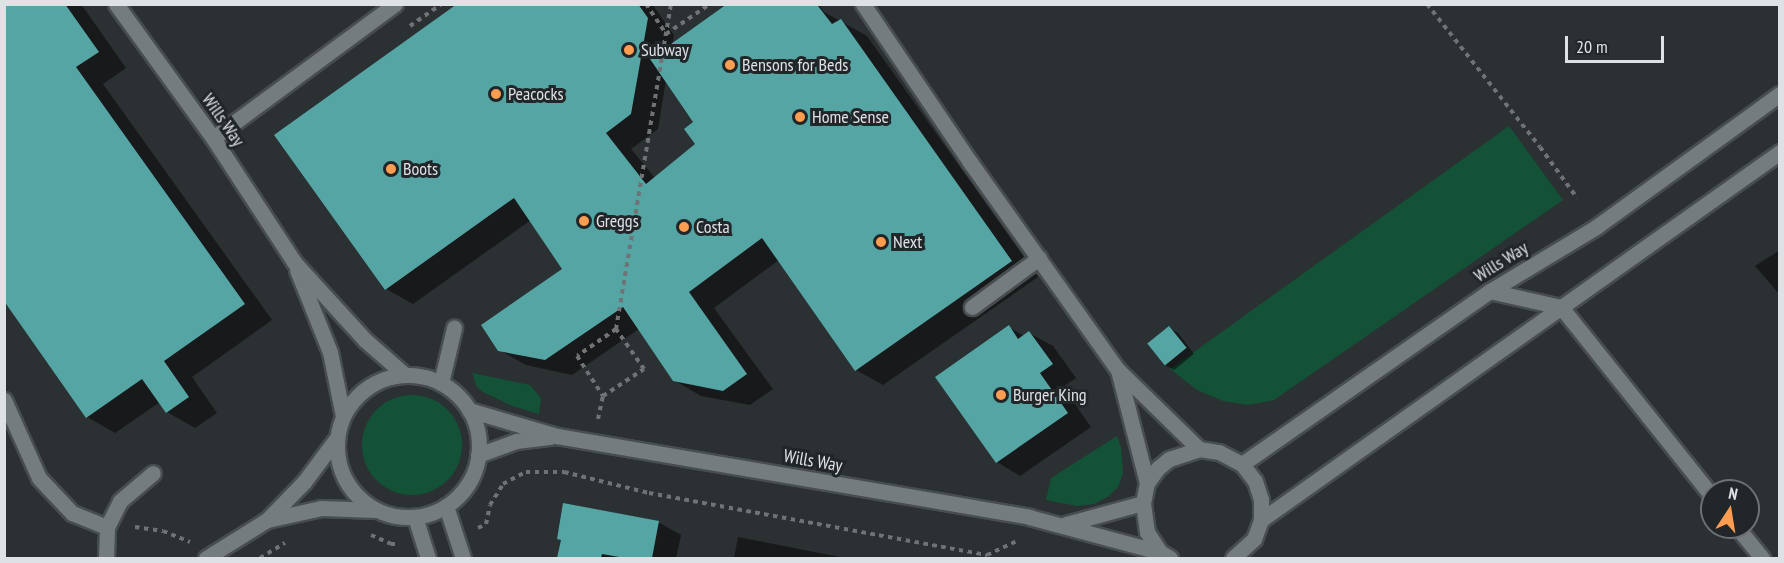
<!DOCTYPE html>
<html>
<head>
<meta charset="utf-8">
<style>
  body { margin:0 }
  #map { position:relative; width:1784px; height:563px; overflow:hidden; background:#2b3033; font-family:"PT Sans Narrow",sans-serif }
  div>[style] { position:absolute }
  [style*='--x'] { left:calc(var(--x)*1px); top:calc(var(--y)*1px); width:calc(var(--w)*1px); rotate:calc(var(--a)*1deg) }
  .green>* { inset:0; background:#145237 }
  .round { border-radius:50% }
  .shadow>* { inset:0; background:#0007 }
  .building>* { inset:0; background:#55a5a5; transform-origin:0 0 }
  .path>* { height:4px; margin-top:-2px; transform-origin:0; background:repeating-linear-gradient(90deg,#6f7376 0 4.5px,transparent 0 9px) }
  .roads { filter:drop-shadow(2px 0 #484d4f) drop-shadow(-2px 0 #484d4f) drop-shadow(0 2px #484d4f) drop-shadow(0 -2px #484d4f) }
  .service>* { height:15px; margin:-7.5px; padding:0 7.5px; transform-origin:7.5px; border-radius:7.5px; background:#757c7f }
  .minor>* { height:15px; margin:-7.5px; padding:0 7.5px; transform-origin:7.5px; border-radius:7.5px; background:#757c7f }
  .minor>.ring { margin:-7.5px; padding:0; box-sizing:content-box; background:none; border:15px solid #757c7f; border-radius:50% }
  .dots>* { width:16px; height:16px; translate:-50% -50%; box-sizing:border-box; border:3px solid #212629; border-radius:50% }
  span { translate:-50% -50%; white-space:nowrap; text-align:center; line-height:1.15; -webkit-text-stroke:6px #212629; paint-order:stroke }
  .poi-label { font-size:18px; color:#dfe2e4 }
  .left { translate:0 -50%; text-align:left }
  .street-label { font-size:18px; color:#dfe2e4 }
  .frame { position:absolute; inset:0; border:6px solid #dfe2e4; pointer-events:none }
  .north { position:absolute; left:1700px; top:479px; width:60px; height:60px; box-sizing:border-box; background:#212629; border:2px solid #6d7174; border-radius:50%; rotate:12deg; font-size:16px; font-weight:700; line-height:24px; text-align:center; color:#dfe2e4 }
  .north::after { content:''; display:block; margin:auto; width:21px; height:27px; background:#fc9d52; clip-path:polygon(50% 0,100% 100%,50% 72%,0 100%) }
  .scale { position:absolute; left:1565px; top:36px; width:99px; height:27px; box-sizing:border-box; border:3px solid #dfe2e4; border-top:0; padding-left:8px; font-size:18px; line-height:21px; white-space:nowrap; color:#dfe2e4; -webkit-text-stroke:4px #212629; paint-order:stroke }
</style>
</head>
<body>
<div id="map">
  <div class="green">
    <div style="clip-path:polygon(1509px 126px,1563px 200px,1274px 400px,1248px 405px,1223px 401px,1197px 390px,1170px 369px)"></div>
    <div style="clip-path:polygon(472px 373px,530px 385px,541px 398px,539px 414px,512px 406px,483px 392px,477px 387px)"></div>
    <div class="round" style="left:362px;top:395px;width:100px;height:100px"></div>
    <div style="clip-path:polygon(1117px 436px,1121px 447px,1123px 473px,1118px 487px,1109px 496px,1094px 504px,1077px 506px,1046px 500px,1051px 478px)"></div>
  </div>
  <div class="shadow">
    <div style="clip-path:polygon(4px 4px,81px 4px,126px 68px,103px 84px,272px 320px,192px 377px,217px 413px,195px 428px,167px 412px,160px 402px,115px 433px,87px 417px)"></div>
    <div style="clip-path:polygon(evenodd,460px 4px,652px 4px,674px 35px,672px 45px,730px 4px,818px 4px,824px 12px,867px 36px,1038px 277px,883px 385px,856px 370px,779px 260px,714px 308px,773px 389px,750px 405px,701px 396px,674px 380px,639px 329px,572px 375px,526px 365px,499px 350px,565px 270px,531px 220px,413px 304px,386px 289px,276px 136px,460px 4px,666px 80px,695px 122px,697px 144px,655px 178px,631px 149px,658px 129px,666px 80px)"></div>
    <div style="clip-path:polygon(1780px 250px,1780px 295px,1755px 266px)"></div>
    <div style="clip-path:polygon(1009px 327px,1024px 336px,1029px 333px,1053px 346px,1076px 378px,1063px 387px,1091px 427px,1020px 476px,997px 462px)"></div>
    <div style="clip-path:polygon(1169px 328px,1178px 333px,1194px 354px,1174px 370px,1165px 365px)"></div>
    <div style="clip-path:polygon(658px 522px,681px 535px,676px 558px,559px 558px,562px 541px)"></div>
    <div style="clip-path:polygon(738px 537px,845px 558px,734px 558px)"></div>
  </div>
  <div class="building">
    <div style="clip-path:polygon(4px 4px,65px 4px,99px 52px,76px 67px,245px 304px,164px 361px,189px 397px,166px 413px,142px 379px,86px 418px,4px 301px)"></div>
    <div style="clip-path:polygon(457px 4px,638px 4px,648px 18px,631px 114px,606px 133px,646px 184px,695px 144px,684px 129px,693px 122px,650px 59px,727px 4px,818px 6px,832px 24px,841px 19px,1012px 261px,855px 371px,762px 238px,689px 292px,747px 374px,723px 391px,673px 381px,623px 307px,545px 360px,498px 351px,481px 325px,562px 269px,514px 198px,385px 290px,274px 135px)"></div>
    <div style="clip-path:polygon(1009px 325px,1018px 339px,1029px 331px,1053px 364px,1040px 373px,1068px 413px,996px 463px,935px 377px)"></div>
    <div style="left:1169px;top:326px;width:28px;height:28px;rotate:51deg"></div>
    <div style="clip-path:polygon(563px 503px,659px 521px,652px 558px,625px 558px,602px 554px,601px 558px,557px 558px,561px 540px,557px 539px)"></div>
  </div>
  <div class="path">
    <div style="--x:646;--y:4;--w:36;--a:56"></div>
    <div style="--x:666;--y:34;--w:53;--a:-34.3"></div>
    <div style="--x:1427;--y:4;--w:182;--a:51.7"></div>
    <div style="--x:1540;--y:147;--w:63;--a:54"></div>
    <div style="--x:410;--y:26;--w:39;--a:-35"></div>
    <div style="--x:616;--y:329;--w:47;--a:145.3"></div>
    <div style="--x:577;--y:356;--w:48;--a:57"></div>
    <div style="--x:603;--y:396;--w:49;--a:-33.4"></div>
    <div style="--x:644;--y:369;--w:49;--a:-125"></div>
    <div style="--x:616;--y:329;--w:330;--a:-80.4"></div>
    <div style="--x:598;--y:419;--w:24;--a:-78"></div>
    <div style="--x:135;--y:527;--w:28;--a:8"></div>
    <div style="--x:163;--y:531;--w:29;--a:22"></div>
    <div style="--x:478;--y:528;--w:9;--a:-27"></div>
    <div style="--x:486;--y:524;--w:19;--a:-78"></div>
    <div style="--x:490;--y:505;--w:25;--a:-58"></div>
    <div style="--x:503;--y:484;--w:26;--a:-28"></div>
    <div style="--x:526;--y:472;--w:38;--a:0"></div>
    <div style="--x:564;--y:472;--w:88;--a:13.9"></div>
    <div style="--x:649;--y:493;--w:344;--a:10.4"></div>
    <div style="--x:987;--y:555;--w:33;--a:-25"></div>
    <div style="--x:371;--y:535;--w:22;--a:24"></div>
    <div style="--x:391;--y:544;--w:7;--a:0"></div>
    <div style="--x:260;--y:558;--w:29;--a:-31"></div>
  </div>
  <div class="roads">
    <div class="service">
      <div style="--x:116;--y:4;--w:165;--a:54.1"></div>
      <div style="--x:972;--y:307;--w:83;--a:-36.2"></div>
      <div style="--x:441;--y:383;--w:57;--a:-76.7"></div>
      <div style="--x:4;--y:400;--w:85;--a:65.8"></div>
      <div style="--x:39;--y:478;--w:48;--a:46.7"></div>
      <div style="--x:72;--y:513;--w:38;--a:22"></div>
      <div style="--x:106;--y:558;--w:31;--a:-88"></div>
      <div style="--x:107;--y:527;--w:29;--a:-63"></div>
      <div style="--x:120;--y:501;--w:43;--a:-40.3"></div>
    </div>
    <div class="minor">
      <div style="--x:395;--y:4;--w:226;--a:143.6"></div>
      <div style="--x:213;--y:138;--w:148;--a:56.8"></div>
      <div style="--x:294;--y:262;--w:105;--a:47.7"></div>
      <div style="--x:365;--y:340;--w:53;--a:41.2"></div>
      <div style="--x:863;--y:4;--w:191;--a:55.9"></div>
      <div style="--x:970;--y:162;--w:255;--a:54.6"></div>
      <div style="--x:1118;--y:370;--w:113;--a:44.3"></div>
      <div style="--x:297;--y:270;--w:88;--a:68.1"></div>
      <div style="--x:330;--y:352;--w:65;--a:78.5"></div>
      <div style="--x:1490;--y:291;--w:73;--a:12.7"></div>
      <div style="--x:1561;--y:307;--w:242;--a:51.4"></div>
      <div style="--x:1118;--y:370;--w:117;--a:75.6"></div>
      <div class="ring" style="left:337px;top:375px;width:127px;height:127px"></div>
      <div style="--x:469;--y:410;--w:92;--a:16.5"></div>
      <div style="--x:557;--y:436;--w:479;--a:9.7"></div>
      <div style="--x:1029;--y:517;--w:136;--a:15"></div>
      <div style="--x:478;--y:455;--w:40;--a:-20.2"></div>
      <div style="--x:516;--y:441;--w:35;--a:-7"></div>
      <div style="--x:1242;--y:464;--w:302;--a:-34.9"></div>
      <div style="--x:1490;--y:291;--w:124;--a:-31.1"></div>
      <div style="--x:1596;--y:227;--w:227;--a:-35.9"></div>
      <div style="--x:446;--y:506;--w:55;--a:71.9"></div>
      <div style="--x:415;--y:517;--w:43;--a:72.4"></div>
      <div style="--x:267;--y:520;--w:55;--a:-12.5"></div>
      <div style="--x:321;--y:508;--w:54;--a:2.1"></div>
      <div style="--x:1261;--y:520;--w:636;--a:-35.34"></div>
      <div style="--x:1066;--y:524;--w:80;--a:-15.3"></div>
      <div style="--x:1737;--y:527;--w:40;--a:51"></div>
      <div style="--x:206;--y:558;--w:72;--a:-31.9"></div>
      <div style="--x:267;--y:520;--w:53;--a:-45.8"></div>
      <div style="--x:304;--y:482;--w:54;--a:-53.3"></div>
      <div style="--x:1170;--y:558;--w:12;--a:-149"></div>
      <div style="--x:1160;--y:552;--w:24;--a:-123"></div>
      <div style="--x:1147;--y:532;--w:29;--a:-98"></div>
      <div style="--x:1143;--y:503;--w:20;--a:-79"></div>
      <div style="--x:1147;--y:483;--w:19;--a:-54"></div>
      <div style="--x:1158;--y:468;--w:14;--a:-39"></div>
      <div style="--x:1169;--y:459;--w:32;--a:-18"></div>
      <div style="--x:1199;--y:449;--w:20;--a:9"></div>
      <div style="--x:1219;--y:452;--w:26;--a:28"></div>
      <div style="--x:1242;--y:464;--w:21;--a:53"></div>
      <div style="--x:1255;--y:481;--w:20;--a:72"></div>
      <div style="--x:1261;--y:500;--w:20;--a:90"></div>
      <div style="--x:1261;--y:520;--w:20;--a:110"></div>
      <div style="--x:1254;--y:539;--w:28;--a:138"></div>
    </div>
  </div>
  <div class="dots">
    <div style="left:629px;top:50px;background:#fc9d52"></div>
    <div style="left:730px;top:65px;background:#fc9d52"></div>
    <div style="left:496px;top:94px;background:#fc9d52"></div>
    <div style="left:800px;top:117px;background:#fc9d52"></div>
    <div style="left:391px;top:169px;background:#fc9d52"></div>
    <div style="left:584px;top:221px;background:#fc9d52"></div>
    <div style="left:684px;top:227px;background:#fc9d52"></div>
    <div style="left:881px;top:242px;background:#fc9d52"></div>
    <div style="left:1001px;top:395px;background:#fc9d52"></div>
  </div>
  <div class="poi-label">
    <span class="left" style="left:641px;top:50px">Subway</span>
    <span class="left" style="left:742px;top:65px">Bensons for Beds</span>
    <span class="left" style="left:508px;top:94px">Peacocks</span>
    <span class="left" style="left:812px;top:117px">Home Sense</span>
    <span class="left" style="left:403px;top:169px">Boots</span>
    <span class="left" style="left:596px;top:221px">Greggs</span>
    <span class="left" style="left:696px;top:227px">Costa</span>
    <span class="left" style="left:893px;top:242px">Next</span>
    <span class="left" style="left:1013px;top:395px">Burger King</span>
  </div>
  <div class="street-label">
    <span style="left:223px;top:120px;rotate:55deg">Wills Way</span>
    <span style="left:1501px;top:262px;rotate:-32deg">Wills Way</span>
    <span style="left:813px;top:461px;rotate:10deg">Wills Way</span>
  </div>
  <div class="frame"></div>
  <div class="north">N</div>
  <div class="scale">20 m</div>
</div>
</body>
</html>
